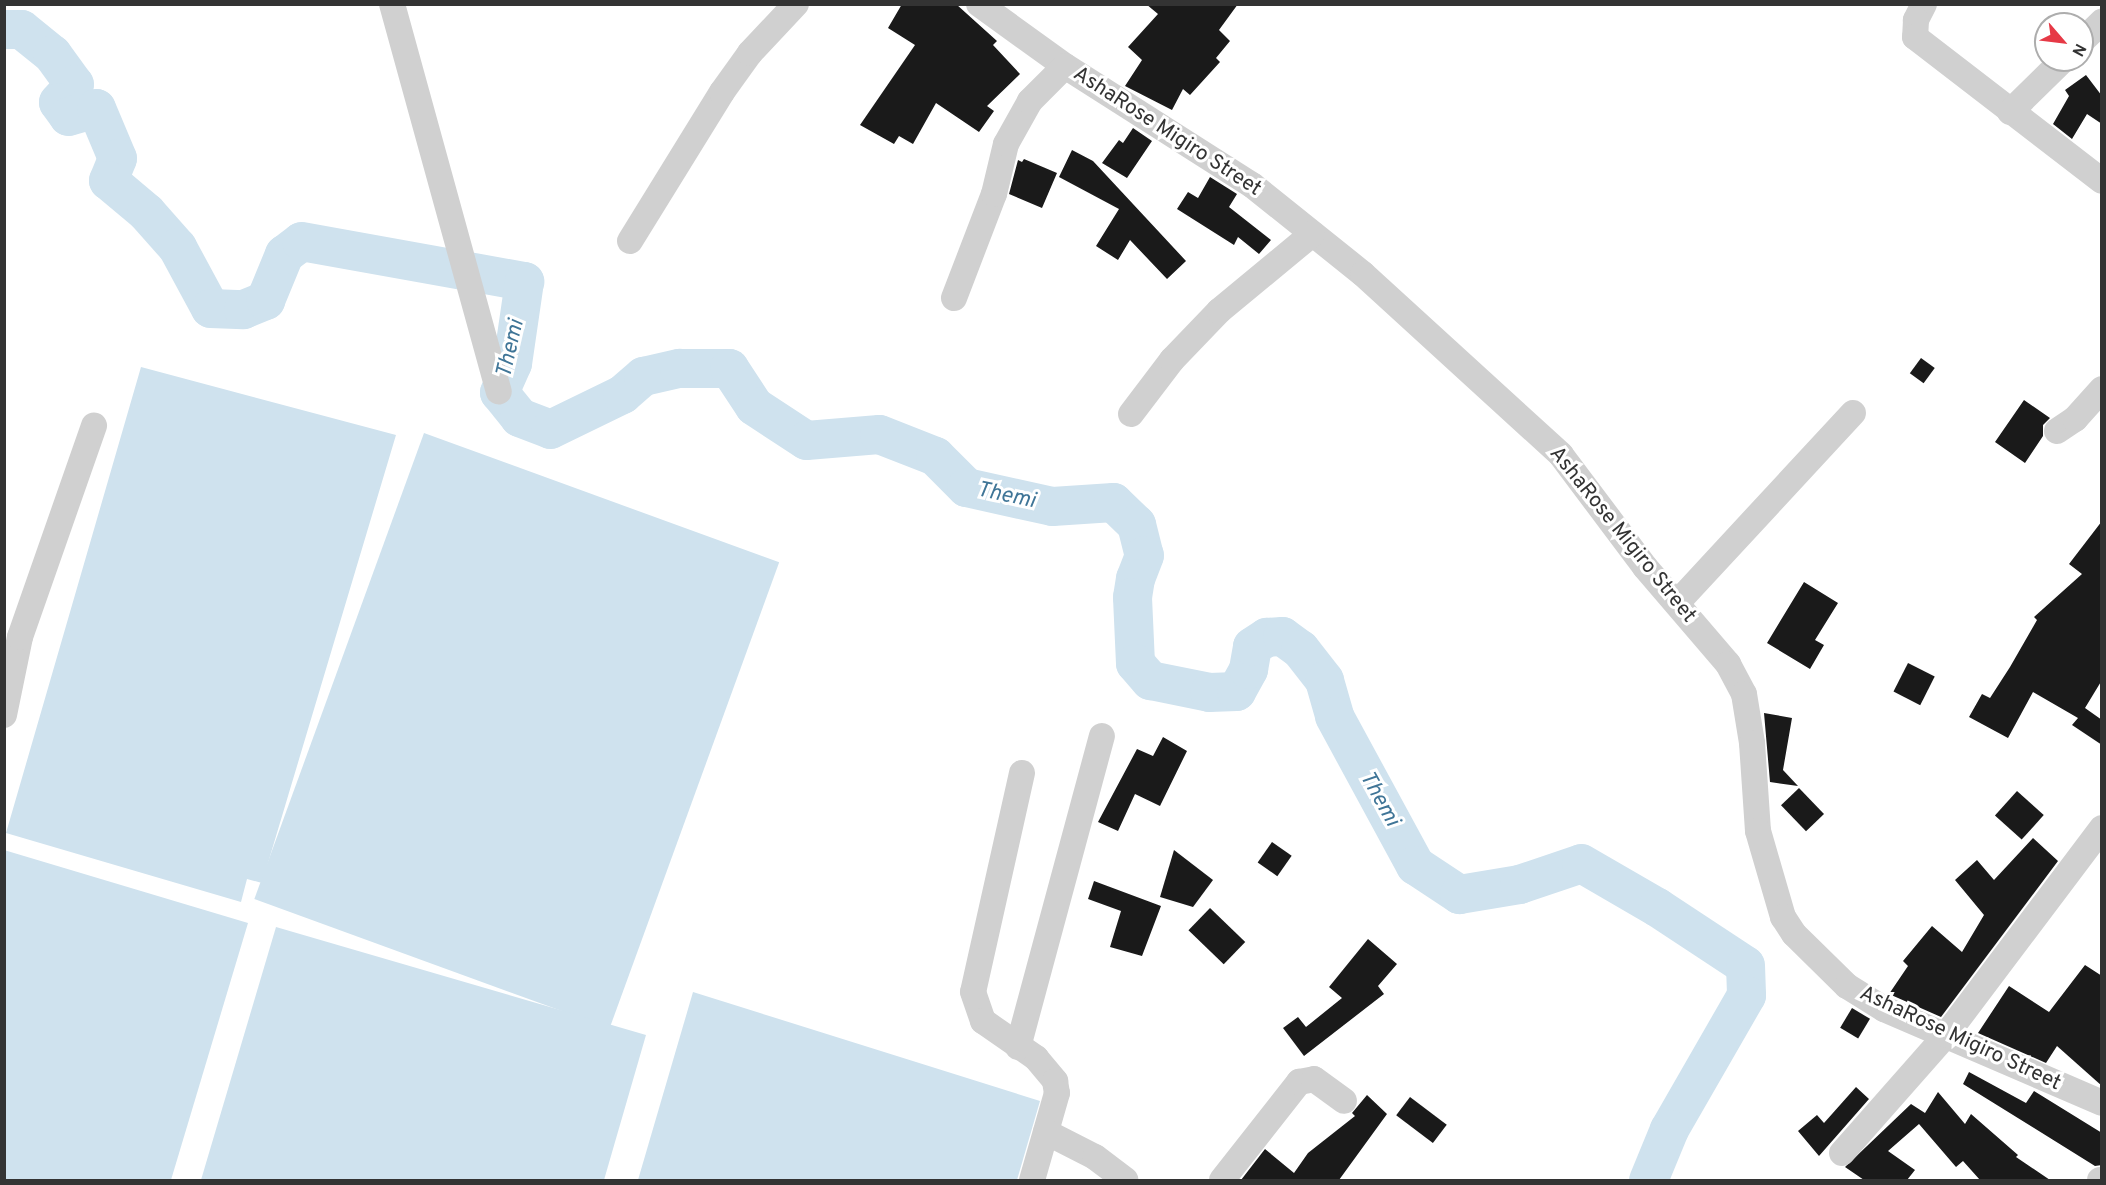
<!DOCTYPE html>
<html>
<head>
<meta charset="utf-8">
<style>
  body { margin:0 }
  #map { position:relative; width:2106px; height:1185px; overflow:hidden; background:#fff; font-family:Overpass,sans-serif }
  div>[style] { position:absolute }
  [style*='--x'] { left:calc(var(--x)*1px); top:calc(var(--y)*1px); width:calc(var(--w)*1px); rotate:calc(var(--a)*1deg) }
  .water>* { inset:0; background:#cfe2ee; transform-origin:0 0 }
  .river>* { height:39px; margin:-19.5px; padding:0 19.5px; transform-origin:19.5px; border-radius:19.5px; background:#cfe2ee }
  .building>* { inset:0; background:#1a1a1a; transform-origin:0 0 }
  .street>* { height:26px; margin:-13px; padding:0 13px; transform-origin:13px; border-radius:13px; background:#d0d0d0 }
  span { translate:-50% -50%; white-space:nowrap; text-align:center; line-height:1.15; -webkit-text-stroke:6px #fff; paint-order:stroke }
  .street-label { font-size:21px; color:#333 }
  .water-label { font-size:22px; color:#3f7597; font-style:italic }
  .frame { position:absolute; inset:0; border:6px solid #333; pointer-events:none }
  .north { position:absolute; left:2034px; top:12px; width:60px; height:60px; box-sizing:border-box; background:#fff; border:2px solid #adadad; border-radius:50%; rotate:118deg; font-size:16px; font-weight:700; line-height:24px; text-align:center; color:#333 }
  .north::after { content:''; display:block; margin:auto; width:21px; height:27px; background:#e63946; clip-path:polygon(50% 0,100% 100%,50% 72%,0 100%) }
</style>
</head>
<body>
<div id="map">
  <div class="water">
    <div style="clip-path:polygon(141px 367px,396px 435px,262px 883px,247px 879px,241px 902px,6px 833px)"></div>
    <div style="left:424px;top:433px;width:378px;height:496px;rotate:20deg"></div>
    <div style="clip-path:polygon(4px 850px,248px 923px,171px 1180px,5px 1180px)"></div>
    <div style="clip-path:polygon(276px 927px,646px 1035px,604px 1180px,201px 1180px)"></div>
    <div style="clip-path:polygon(693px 992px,1040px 1101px,1017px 1180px,638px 1180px)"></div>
  </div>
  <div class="river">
    <div style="--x:4;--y:29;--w:17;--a:0"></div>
    <div style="--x:21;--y:29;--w:40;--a:39"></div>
    <div style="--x:52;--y:54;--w:37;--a:54"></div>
    <div style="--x:74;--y:84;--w:24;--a:132"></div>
    <div style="--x:58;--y:102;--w:17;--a:54"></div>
    <div style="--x:68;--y:116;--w:29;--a:-16"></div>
    <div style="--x:96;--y:108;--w:54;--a:67.2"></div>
    <div style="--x:117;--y:158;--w:24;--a:112"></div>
    <div style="--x:108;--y:180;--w:50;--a:40.1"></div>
    <div style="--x:146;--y:212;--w:47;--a:48.5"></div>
    <div style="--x:177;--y:247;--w:69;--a:61.6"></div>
    <div style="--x:210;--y:308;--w:33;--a:2"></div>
    <div style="--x:243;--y:309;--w:24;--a:-22"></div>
    <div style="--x:265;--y:300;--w:50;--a:-67.6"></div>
    <div style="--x:284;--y:254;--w:21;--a:-37"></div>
    <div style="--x:301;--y:241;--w:227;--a:10.2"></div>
    <div style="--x:524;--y:281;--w:83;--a:98.3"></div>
    <div style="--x:512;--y:363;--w:32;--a:114"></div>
    <div style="--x:499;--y:392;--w:32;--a:51"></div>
    <div style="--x:519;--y:417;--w:33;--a:21"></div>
    <div style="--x:550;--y:429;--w:80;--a:-25.9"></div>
    <div style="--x:622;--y:394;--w:28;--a:-41"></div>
    <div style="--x:643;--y:376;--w:37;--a:-13"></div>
    <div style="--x:679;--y:368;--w:50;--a:0"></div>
    <div style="--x:729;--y:368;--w:45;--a:56.7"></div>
    <div style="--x:754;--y:406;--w:62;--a:33.2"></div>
    <div style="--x:806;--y:440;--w:73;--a:-4.7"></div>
    <div style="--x:879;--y:434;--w:60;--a:21.4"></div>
    <div style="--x:935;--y:456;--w:44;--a:45"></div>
    <div style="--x:966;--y:487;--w:88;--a:12.5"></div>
    <div style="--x:1052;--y:506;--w:61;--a:-3.8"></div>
    <div style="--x:1113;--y:502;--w:32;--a:44"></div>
    <div style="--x:1136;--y:524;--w:32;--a:76"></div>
    <div style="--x:1144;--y:555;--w:25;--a:111"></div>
    <div style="--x:1135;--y:578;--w:19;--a:99"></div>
    <div style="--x:1132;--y:597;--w:66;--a:87.4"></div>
    <div style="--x:1135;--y:663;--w:23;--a:49"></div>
    <div style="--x:1150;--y:680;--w:60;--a:11.5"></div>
    <div style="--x:1209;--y:692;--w:27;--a:-2"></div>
    <div style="--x:1236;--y:691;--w:25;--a:-61"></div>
    <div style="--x:1248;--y:669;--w:23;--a:-80"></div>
    <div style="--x:1252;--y:646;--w:17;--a:-33"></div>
    <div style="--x:1266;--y:637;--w:16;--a:-4"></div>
    <div style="--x:1282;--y:636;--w:22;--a:36"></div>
    <div style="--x:1300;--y:649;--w:39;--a:52"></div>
    <div style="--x:1324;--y:680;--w:37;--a:74"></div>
    <div style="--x:1334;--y:716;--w:170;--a:61.5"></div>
    <div style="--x:1415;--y:865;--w:53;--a:33.4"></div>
    <div style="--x:1459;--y:894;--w:61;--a:-9.5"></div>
    <div style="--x:1519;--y:884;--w:65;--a:-18.7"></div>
    <div style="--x:1581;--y:863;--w:88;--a:30.1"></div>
    <div style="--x:1657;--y:907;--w:105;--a:33.4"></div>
    <div style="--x:1745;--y:965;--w:30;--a:88"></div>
    <div style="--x:1746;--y:995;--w:155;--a:119.9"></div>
    <div style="--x:1669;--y:1129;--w:55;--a:112.4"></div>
  </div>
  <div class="building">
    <div style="clip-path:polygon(902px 4px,956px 4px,997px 41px,993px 45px,1020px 74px,987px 106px,994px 111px,979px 132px,936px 103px,913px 144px,899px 136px,894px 144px,860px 125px,915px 45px,888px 28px)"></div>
    <div style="clip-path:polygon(1146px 4px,1238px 4px,1219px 30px,1230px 41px,1216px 58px,1220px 62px,1190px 95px,1183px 89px,1172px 110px,1125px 86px,1142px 60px,1128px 47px,1158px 14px)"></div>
    <div style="clip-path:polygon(2086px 75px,2102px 96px,2102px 124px,2087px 114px,2072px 139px,2053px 124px,2069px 96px,2065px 90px)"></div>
    <div style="clip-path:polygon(1133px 128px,1152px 141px,1127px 178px,1102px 163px,1119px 140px,1123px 143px)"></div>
    <div style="clip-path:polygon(1072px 150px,1093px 161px,1186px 261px,1167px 279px,1130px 240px,1118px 260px,1096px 246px,1119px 209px,1059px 177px)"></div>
    <div style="clip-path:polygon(1024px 159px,1057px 173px,1042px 208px,1009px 194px,1018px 160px,1022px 162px)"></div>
    <div style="clip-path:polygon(1210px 177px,1237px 194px,1229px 207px,1271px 240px,1259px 254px,1238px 237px,1234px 245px,1177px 209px,1188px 192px,1198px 198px)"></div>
    <div style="left:1921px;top:358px;width:17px;height:19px;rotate:36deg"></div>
    <div style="clip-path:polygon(2024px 400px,2050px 418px,2043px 425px,2043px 436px,2025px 463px,1995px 442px)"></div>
    <div style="clip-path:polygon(2102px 521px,2102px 680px,2085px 708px,2102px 720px,2102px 745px,2072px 725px,2078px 718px,2033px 692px,2008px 738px,1969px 717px,1982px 694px,1990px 698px,2010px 667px,2037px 620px,2034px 617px,2082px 574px,2069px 564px)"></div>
    <div style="clip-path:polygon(1804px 582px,1838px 603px,1815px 640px,1824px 645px,1810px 669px,1767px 643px)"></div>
    <div style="left:1908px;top:663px;width:30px;height:32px;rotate:27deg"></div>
    <div style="clip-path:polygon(1764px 713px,1792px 718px,1783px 770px,1798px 786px,1770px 782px)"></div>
    <div style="clip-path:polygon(1163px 737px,1187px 751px,1160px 806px,1135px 794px,1118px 831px,1098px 822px,1137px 749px,1153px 756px)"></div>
    <div style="left:1799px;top:788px;width:36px;height:25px;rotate:46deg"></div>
    <div style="left:2017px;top:791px;width:36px;height:33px;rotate:42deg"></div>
    <div style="clip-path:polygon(2033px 838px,2058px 861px,1941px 1017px,1889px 994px,1908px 966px,1903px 961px,1932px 926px,1962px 952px,1984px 915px,1955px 880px,1977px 860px,1994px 880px)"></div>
    <div style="left:1272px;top:842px;width:24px;height:25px;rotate:35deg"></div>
    <div style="clip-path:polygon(1174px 850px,1213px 880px,1193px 907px,1160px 897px)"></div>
    <div style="clip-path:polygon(1094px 881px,1161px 906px,1142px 956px,1110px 947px,1121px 911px,1088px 899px)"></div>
    <div style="left:1210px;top:908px;width:49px;height:31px;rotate:44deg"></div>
    <div style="clip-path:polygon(1368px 939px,1397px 964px,1378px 986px,1384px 994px,1304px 1056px,1283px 1028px,1298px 1017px,1306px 1027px,1342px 998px,1329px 987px)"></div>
    <div style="clip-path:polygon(2085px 965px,2102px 976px,2102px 1086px,2057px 1046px,2046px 1063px,1978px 1033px,2009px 986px,2049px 1012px)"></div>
    <div style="left:1852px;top:1008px;width:21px;height:23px;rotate:31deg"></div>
    <div style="clip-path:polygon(1969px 1072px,2026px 1103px,2034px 1091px,2102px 1133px,2102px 1165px,2095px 1166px,1963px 1084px)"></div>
    <div style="clip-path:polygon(1856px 1087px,1869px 1099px,1819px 1156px,1798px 1131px,1817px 1115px,1824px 1123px)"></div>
    <div style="clip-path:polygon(1938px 1092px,1965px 1124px,1971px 1114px,2018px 1155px,2016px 1157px,2050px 1180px,1980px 1180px,1963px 1161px,1956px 1167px,1919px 1124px,1888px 1151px,1915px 1170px,1907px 1180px,1864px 1180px,1845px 1167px,1911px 1104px,1925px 1113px)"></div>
    <div style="clip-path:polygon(1367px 1095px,1387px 1114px,1339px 1180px,1241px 1180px,1265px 1149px,1294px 1173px,1308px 1153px,1355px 1116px,1352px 1113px)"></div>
    <div style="left:1410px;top:1097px;width:46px;height:23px;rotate:37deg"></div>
  </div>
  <div class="street">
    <div style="--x:392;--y:4;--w:402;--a:74.6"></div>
    <div style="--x:979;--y:4;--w:106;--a:35.8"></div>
    <div style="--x:1065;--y:66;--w:222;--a:32.5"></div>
    <div style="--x:1252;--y:185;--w:142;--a:38.7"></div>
    <div style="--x:1363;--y:274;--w:268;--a:42.4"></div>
    <div style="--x:1561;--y:455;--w:140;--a:53.1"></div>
    <div style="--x:1645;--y:567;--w:128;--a:49.4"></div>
    <div style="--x:1728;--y:664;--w:34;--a:62"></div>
    <div style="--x:1744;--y:694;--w:50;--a:80.7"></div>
    <div style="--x:1752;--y:743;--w:88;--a:86.1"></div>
    <div style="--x:1758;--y:831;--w:90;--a:73.8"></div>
    <div style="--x:1783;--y:917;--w:20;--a:57"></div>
    <div style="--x:1794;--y:934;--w:74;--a:44.5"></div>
    <div style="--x:1847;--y:986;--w:44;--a:31.9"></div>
    <div style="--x:1884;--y:1009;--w:237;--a:23.3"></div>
    <div style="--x:1924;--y:4;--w:18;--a:117"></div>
    <div style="--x:1916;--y:20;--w:17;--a:93"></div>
    <div style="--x:1915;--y:37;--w:236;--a:37.6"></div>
    <div style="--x:2082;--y:41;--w:28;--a:-44"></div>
    <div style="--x:2010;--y:112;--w:74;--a:-44.5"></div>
    <div style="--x:630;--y:241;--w:175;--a:-58.3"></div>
    <div style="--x:722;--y:92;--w:48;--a:-54.3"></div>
    <div style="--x:750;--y:53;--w:67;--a:-46.8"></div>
    <div style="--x:954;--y:298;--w:111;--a:-69"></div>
    <div style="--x:994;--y:194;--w:51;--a:-76.5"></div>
    <div style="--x:1006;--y:144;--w:49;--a:-60.8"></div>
    <div style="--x:1030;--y:101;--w:49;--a:-45"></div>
    <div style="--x:1131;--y:414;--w:68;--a:-52.8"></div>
    <div style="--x:1172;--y:360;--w:68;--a:-46.2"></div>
    <div style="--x:1219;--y:311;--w:121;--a:-39.6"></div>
    <div style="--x:2057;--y:431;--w:22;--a:-34"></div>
    <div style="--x:2075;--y:419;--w:40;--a:-48"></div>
    <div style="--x:1677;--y:603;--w:259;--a:-47.2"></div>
    <div style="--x:4;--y:715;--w:80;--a:-78.4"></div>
    <div style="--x:20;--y:637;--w:224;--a:-70.7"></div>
    <div style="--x:1022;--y:773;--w:224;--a:102.6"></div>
    <div style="--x:973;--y:992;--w:31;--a:71"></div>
    <div style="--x:983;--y:1021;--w:65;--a:34.9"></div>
    <div style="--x:1036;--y:1058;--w:30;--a:50"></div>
    <div style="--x:1055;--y:1081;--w:12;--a:81"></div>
    <div style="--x:1057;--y:1093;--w:91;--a:106"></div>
    <div style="--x:1018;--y:1047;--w:322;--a:-74.9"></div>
    <div style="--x:1046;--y:1132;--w:55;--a:27"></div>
    <div style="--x:1095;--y:1157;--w:38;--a:37"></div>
    <div style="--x:1842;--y:1153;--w:157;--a:-48.6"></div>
    <div style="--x:1946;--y:1035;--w:259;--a:-53"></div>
    <div style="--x:1222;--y:1180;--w:125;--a:-51.8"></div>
    <div style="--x:1299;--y:1082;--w:15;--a:-11"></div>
    <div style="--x:1314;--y:1079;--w:37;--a:36"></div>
    <div style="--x:2100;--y:1180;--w:2;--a:0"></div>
  </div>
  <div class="street-label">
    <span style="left:1167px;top:132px;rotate:33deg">AshaRose Migiro Street</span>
    <span style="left:1622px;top:535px;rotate:51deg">AshaRose Migiro Street</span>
    <span style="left:1960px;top:1039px;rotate:25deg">AshaRose Migiro Street</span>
  </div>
  <div class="water-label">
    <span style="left:511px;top:349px;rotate:-77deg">Themi</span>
    <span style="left:1006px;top:496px;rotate:12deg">Themi</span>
    <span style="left:1379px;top:799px;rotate:61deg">Themi</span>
  </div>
  <div class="frame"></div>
  <div class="north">N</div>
</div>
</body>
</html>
